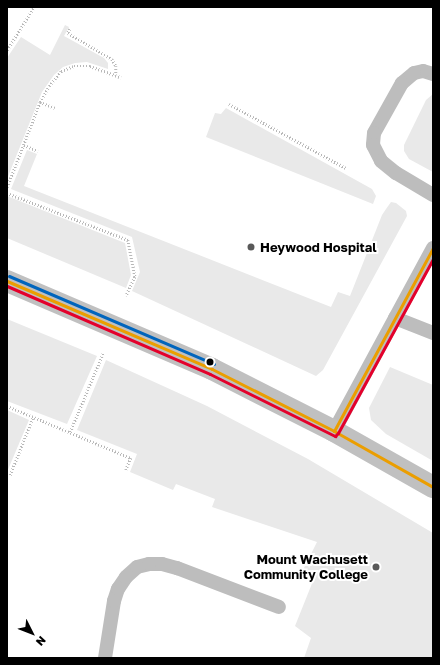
<!DOCTYPE html>
<html>
<head>
<meta charset="utf-8">
<style>
  body { margin:0 }
  #map { position:relative; width:440px; height:665px; overflow:hidden; background:#fff; font-family:"Golos Text",sans-serif }
  div>[style] { position:absolute }
  [style*='--x'] { left:calc(var(--x)*1px); top:calc(var(--y)*1px); width:calc(var(--w)*1px); rotate:calc(var(--a)*1deg) }
  .green>* { inset:0; background:#e9e9e9 }
  .path>* { height:2.5px; margin-top:-1.25px; transform-origin:0; background:repeating-linear-gradient(90deg,#b8b8b8 0 1px,transparent 0 3px) }
  .lane>* { height:14px; margin:-7px; padding:0 7px; transform-origin:7px; border-radius:7px; background:#bdbdbd }
  .secondary>* { height:22px; margin:-11px; padding:0 11px; transform-origin:11px; border-radius:11px; background:#c0c0c0 }
  .bus-1>* { height:3px; margin:-1.5px; padding:0 1.5px; transform-origin:1.5px; border-radius:1.5px; background:#eb9e00 }
  .bus-2>* { height:3px; margin:-1.5px; padding:0 1.5px; transform-origin:1.5px; border-radius:1.5px; background:#e4002b }
  .bus-3>* { height:3px; margin:-1.5px; padding:0 1.5px; transform-origin:1.5px; border-radius:1.5px; background:#0065bd }
  .dots>* { width:11px; height:11px; translate:-50% -50%; box-sizing:border-box; border:2px solid #fff; border-radius:50% }
  span { translate:-50% -50%; white-space:nowrap; text-align:center; line-height:1.15; -webkit-text-stroke:4px #fff; paint-order:stroke }
  .poi-label { font-size:13px; color:#000; font-weight:700 }
  .left { translate:0 -50%; text-align:left }
  .right { translate:-100% -50%; text-align:right }
  .frame { position:absolute; inset:0; border:8px solid #000; pointer-events:none }
  .north { position:absolute; left:12px; top:613px; width:40px; height:40px; -webkit-text-stroke:3px #fff; paint-order:stroke; rotate:132deg; font-size:11px; font-weight:700; line-height:16px; text-align:center; color:#000 }
  .north::after { content:''; display:block; margin:auto; width:14px; height:18px; background:#000; clip-path:polygon(50% 0,100% 100%,50% 72%,0 100%) }
</style>
</head>
<body>
<div id="map">
  <div class="green">
    <div style="clip-path:polygon(65px 25px,69px 27px,64px 36px,104px 58px,108px 63px,108px 69px,87px 62px,75px 63px,63px 67px,54px 75px,42px 92px,7px 179px,7px 58px,21px 37px,50px 55px)"></div>
    <div style="clip-path:polygon(433px 94px,433px 172px,409px 159px,404px 151px,404px 145px,426px 100px)"></div>
    <div style="clip-path:polygon(226px 108px,372px 189px,376px 196px,373px 204px,206px 137px,215px 113px,221px 114px)"></div>
    <div style="clip-path:polygon(27px 150px,37px 154px,24px 186px,331px 307px,338px 292px,350px 296px,382px 215px,386px 209px,391px 202px,396px 203px,406px 211px,407px 216px,323px 370px,316px 376px,132px 291px,140px 272px,132px 237px,11px 189px)"></div>
    <div style="clip-path:polygon(7px 196px,125px 243px,131px 275px,126px 288px,7px 238px)"></div>
    <div style="clip-path:polygon(7px 319px,97px 356px,67px 424px,7px 401px)"></div>
    <div style="clip-path:polygon(106px 360px,207px 406px,308px 459px,433px 533px,433px 658px,304px 658px,311px 638px,295px 626px,313px 581px,304px 568px,317px 542px,212px 507px,215px 499px,176px 484px,173px 490px,130px 472px,137px 454px,77px 430px)"></div>
    <div style="clip-path:polygon(390px 367px,433px 385px,433px 461px,386px 434px,371px 420px,369px 408px)"></div>
    <div style="clip-path:polygon(7px 410px,29px 420px,7px 472px)"></div>
  </div>
  <div class="path">
    <div style="--x:70;--y:29;--w:4;--a:117"></div>
    <div style="--x:68;--y:33;--w:51;--a:30.6"></div>
    <div style="--x:112;--y:59;--w:8;--a:60"></div>
    <div style="--x:116;--y:66;--w:9;--a:90"></div>
    <div style="--x:7;--y:50;--w:51;--a:-57.9"></div>
    <div style="--x:40;--y:102;--w:18;--a:-61"></div>
    <div style="--x:49;--y:86;--w:19;--a:-51"></div>
    <div style="--x:61;--y:71;--w:14;--a:-21"></div>
    <div style="--x:74;--y:66;--w:16;--a:0"></div>
    <div style="--x:90;--y:66;--w:33;--a:20"></div>
    <div style="--x:229;--y:104;--w:133;--a:28.7"></div>
    <div style="--x:24;--y:145;--w:15;--a:23"></div>
    <div style="--x:7;--y:187;--w:91;--a:-68.8"></div>
    <div style="--x:40;--y:102;--w:16;--a:22"></div>
    <div style="--x:7;--y:193;--w:130;--a:21.2"></div>
    <div style="--x:128;--y:240;--w:38;--a:79"></div>
    <div style="--x:135;--y:277;--w:21;--a:115"></div>
    <div style="--x:7;--y:406;--w:134;--a:22.8"></div>
    <div style="--x:131;--y:458;--w:13;--a:113"></div>
    <div style="--x:70;--y:432;--w:86;--a:-67.3"></div>
    <div style="--x:10;--y:475;--w:62;--a:-68.4"></div>
  </div>
  <div class="lane">
    <div style="--x:433;--y:74;--w:10;--a:-163"></div>
    <div style="--x:423;--y:71;--w:9;--a:167"></div>
    <div style="--x:414;--y:73;--w:16;--a:140"></div>
    <div style="--x:402;--y:83;--w:57;--a:119.2"></div>
    <div style="--x:374;--y:133;--w:12;--a:95"></div>
    <div style="--x:373;--y:145;--w:18;--a:63"></div>
    <div style="--x:381;--y:161;--w:19;--a:39"></div>
    <div style="--x:396;--y:173;--w:43;--a:30.7"></div>
    <div style="--x:395;--y:318;--w:41;--a:21.5"></div>
    <div style="--x:334;--y:431;--w:208;--a:-61.6"></div>
    <div style="--x:105;--y:658;--w:58;--a:-81"></div>
    <div style="--x:114;--y:601;--w:13;--a:-72"></div>
    <div style="--x:118;--y:589;--w:14;--a:-56"></div>
    <div style="--x:126;--y:577;--w:15;--a:-42"></div>
    <div style="--x:137;--y:567;--w:12;--a:-14"></div>
    <div style="--x:149;--y:564;--w:13;--a:0"></div>
    <div style="--x:162;--y:564;--w:16;--a:15"></div>
    <div style="--x:177;--y:568;--w:109;--a:20.9"></div>
  </div>
  <div class="secondary">
    <div style="--x:7;--y:281;--w:223;--a:23.2"></div>
    <div style="--x:212;--y:369;--w:137;--a:26.9"></div>
    <div style="--x:334;--y:431;--w:114;--a:29.5"></div>
  </div>
  <div class="bus-1">
    <div style="--x:7;--y:281;--w:223;--a:23.2"></div>
    <div style="--x:212;--y:369;--w:137;--a:26.9"></div>
    <div style="--x:334;--y:431;--w:114;--a:29.5"></div>
    <div style="--x:334;--y:431;--w:208;--a:-61.6"></div>
  </div>
  <div class="bus-2">
    <div style="--x:7;--y:286;--w:221;--a:23.4"></div>
    <div style="--x:210;--y:374;--w:140;--a:26.4"></div>
    <div style="--x:335;--y:436;--w:4;--a:-45"></div>
    <div style="--x:338;--y:433;--w:198;--a:-61.4"></div>
  </div>
  <div class="bus-3">
    <div style="--x:9;--y:276;--w:223;--a:23.2"></div>
  </div>
  <div class="dots">
    <div style="left:251px;top:247px;background:#595959"></div>
    <div style="left:210px;top:362px;background:#000"></div>
    <div style="left:376px;top:567px;background:#595959"></div>
  </div>
  <div class="poi-label">
    <span class="left" style="left:260px;top:247px">Heywood Hospital</span>
    <span class="right" style="left:368px;top:567px">Mount Wachusett<br>Community College</span>
  </div>
  <div class="frame"></div>
  <div class="north">N</div>
</div>
</body>
</html>
